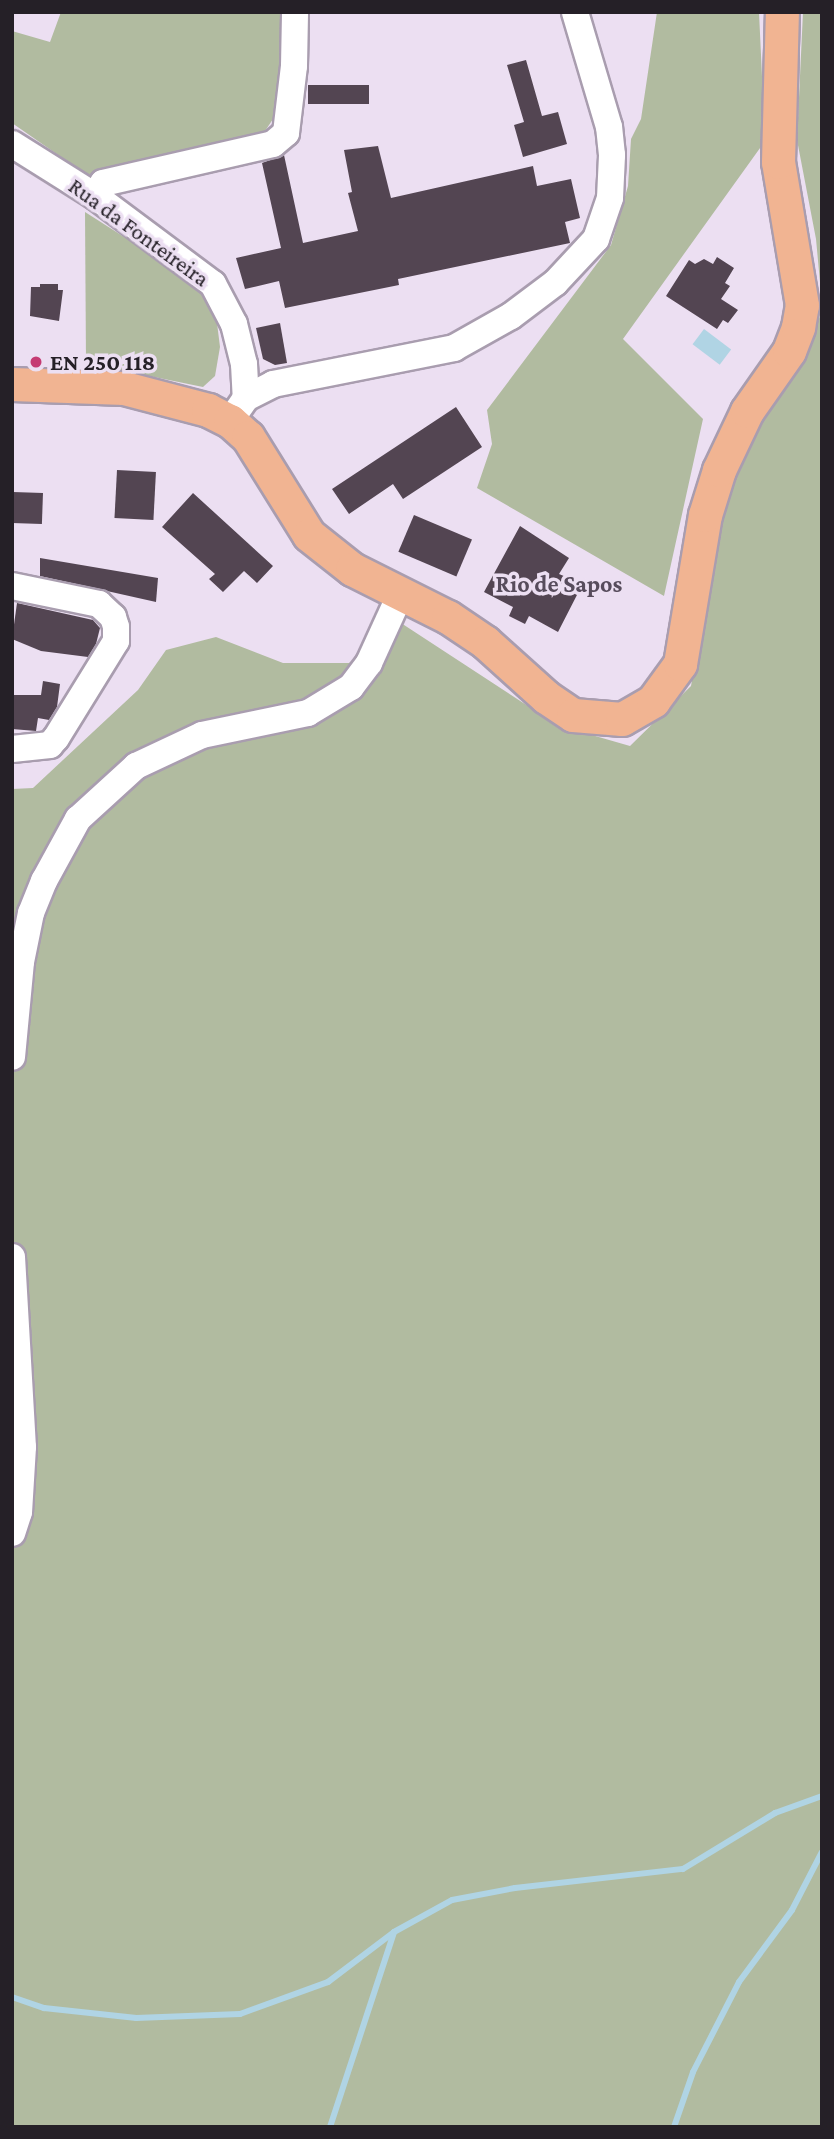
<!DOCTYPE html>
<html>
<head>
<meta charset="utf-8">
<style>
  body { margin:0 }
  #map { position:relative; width:834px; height:2139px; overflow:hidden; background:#ecdff2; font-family:"Crimson Pro",serif }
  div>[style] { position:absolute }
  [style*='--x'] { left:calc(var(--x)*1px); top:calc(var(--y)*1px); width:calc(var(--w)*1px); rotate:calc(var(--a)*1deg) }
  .green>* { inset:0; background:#b1bba0 }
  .water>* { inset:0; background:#b0d4e4; transform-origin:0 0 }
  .stream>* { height:6px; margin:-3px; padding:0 3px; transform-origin:3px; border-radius:3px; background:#b0d4e4 }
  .building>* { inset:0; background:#534552; transform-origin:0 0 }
  .roads { filter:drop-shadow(2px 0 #a99daf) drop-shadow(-2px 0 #a99daf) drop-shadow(0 2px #a99daf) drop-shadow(0 -2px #a99daf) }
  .minor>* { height:26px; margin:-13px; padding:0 13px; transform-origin:13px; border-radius:13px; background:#fff }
  .major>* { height:33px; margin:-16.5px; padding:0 16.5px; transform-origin:16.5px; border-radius:16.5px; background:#f1b492 }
  .dots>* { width:19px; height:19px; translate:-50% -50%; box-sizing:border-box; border:4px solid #ecdff2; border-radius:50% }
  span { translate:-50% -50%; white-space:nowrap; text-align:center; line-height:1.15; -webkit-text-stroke:7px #ecdff2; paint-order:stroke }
  .street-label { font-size:23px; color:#252027 }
  .poi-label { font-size:23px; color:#252027; font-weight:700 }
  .left { translate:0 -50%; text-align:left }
  .neighbourhood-label { font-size:24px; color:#574c5c; font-weight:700 }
  .frame { position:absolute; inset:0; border:14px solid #252027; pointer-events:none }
</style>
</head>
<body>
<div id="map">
  <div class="green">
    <div style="clip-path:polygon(61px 12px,284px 12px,283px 104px,263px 134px,87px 175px,12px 123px,12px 31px,50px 42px)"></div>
    <div style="clip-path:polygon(657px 12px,759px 12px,765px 141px,623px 339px,703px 419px,664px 596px,477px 488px,492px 444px,487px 410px,611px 245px,628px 186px,631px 139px,641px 119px)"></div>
    <div style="clip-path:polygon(803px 12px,822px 12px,822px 304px,816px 239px,797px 140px)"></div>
    <div style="clip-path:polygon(85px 212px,187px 277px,215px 307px,220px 347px,215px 376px,203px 387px,86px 363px)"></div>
    <div style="clip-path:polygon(822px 311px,822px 2127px,12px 2127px,12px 789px,33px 788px,138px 690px,166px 650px,216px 637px,283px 663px,349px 663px,401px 623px,557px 725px,630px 746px,691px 686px,727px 488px,750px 440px,799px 370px)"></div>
  </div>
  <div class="water">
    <div style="left:704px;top:329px;width:34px;height:19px;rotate:37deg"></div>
  </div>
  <div class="stream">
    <div style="--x:12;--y:1997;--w:34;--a:19"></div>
    <div style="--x:44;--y:2008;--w:93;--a:6.2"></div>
    <div style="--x:136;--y:2018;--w:104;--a:-2.2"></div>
    <div style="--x:240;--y:2014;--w:94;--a:-20"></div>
    <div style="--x:328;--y:1982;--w:83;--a:-37.1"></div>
    <div style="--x:394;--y:1932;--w:66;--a:-28.9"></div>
    <div style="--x:452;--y:1900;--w:64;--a:-10.8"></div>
    <div style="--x:515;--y:1888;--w:169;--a:-6.5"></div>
    <div style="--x:683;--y:1869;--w:108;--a:-31.3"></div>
    <div style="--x:775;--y:1813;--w:50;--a:-19.9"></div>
    <div style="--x:330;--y:2127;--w:205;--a:-71.8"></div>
    <div style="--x:674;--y:2127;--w:58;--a:-70.9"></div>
    <div style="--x:693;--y:2072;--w:101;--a:-62.9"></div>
    <div style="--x:739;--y:1982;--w:89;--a:-53.6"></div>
    <div style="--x:792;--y:1910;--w:65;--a:-62.7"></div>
  </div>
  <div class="building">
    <div style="clip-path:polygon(526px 60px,542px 116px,558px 112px,567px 144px,523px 157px,514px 125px,524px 122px,507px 65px)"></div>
    <div style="left:308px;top:85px;width:61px;height:19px"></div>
    <div style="clip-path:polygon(378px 146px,391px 198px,533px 166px,537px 186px,571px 179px,580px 218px,565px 222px,570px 243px,398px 279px,399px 285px,285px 308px,279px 281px,245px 289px,236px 258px,281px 248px,262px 163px,284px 155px,303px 243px,358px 231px,348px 193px,352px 192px,344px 150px)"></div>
    <div style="clip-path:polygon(717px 257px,734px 268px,725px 283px,730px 286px,721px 299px,738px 310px,728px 323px,723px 320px,717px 329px,666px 296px,689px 260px,695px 264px,704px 259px,713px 264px)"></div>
    <div style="clip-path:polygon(40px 284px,58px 284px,58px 290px,63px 290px,59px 321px,30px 316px,31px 287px,40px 287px)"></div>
    <div style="clip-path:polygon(280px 323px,287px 363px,275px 365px,263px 359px,256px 328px)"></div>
    <div style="clip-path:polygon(456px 407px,482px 447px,403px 499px,393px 484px,349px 514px,332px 489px)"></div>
    <div style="left:117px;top:470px;width:39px;height:48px;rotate:3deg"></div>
    <div style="left:13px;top:492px;width:30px;height:31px;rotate:2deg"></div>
    <div style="clip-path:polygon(193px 493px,273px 566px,257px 583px,244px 571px,223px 592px,209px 579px,215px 574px,162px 527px)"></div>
    <div style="left:414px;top:515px;width:63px;height:40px;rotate:23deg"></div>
    <div style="clip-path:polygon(520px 526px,569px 558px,559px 574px,571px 579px,568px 586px,579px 591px,558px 632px,529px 616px,525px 624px,509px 616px,513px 607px,484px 592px)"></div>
    <div style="clip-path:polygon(40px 558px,158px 578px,156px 602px,40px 576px)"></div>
    <div style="clip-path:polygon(17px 603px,93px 620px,100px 628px,96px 644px,88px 657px,41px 651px,12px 639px)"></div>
    <div style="clip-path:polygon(43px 681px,60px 684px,57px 707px,49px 720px,38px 718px,36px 731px,12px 729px,12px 695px,41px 695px)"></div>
  </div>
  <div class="roads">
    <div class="minor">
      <div style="--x:12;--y:144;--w:98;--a:32.1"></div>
      <div style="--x:95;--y:196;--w:147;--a:36.7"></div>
      <div style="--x:213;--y:284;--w:45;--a:62.3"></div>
      <div style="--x:234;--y:324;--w:41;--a:76"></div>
      <div style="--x:244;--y:364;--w:34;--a:87"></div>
      <div style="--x:246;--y:398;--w:16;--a:125"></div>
      <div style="--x:95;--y:196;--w:15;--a:-58"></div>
      <div style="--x:103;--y:183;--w:174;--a:-12.9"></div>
      <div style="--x:273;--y:144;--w:17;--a:-40"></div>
      <div style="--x:286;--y:133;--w:67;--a:-83.2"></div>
      <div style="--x:294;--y:66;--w:54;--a:-88.9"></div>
      <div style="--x:246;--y:398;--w:30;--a:-27"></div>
      <div style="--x:273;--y:384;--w:185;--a:-11.2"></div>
      <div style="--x:454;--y:348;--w:65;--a:-29.3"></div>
      <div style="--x:511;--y:316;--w:55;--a:-36.9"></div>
      <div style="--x:555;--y:283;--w:60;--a:-47"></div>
      <div style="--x:596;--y:239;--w:43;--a:-71.1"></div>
      <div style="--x:610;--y:198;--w:43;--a:-87.3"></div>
      <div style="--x:612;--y:155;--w:28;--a:-96"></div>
      <div style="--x:609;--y:127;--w:120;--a:-106.5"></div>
      <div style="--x:12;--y:586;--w:89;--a:11.7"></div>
      <div style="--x:99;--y:604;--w:19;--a:43"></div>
      <div style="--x:113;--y:617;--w:10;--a:73"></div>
      <div style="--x:116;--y:627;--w:14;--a:90"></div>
      <div style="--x:116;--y:641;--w:114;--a:121.7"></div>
      <div style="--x:56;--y:738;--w:9;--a:131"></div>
      <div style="--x:50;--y:745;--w:38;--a:174"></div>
      <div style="--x:12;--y:1057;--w:95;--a:-84.6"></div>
      <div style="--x:21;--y:962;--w:50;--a:-78.5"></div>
      <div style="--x:31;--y:913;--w:35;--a:-68"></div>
      <div style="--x:44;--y:881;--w:71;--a:-61.3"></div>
      <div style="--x:78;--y:819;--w:79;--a:-42.4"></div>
      <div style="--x:136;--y:766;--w:73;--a:-25.2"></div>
      <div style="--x:202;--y:735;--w:108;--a:-11.7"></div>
      <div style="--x:308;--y:713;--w:50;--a:-31.2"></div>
      <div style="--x:351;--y:687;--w:30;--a:-53"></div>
      <div style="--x:369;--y:663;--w:75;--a:-65.5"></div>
      <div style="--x:12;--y:1257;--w:190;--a:86.7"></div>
      <div style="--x:23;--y:1447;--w:65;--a:93.5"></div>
      <div style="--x:19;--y:1512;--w:22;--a:108"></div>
    </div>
    <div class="major">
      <div style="--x:12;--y:384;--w:112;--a:2"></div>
      <div style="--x:124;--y:388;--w:87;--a:14.7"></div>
      <div style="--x:208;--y:410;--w:25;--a:27"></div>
      <div style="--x:230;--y:421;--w:24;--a:42"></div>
      <div style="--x:248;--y:437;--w:115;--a:58.1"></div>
      <div style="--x:309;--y:535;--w:55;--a:38.3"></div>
      <div style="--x:352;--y:569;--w:107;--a:26.6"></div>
      <div style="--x:448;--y:617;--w:45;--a:34"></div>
      <div style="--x:485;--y:642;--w:82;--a:42"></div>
      <div style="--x:546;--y:697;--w:32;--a:34"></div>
      <div style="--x:573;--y:715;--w:49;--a:4.7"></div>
      <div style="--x:622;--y:719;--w:36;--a:-30"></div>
      <div style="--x:653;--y:701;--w:46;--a:-53.9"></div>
      <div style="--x:680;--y:664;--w:151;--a:-80.5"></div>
      <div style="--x:705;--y:515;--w:47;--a:-72.7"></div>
      <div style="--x:719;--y:470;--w:65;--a:-64.6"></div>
      <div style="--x:747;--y:411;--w:73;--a:-55"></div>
      <div style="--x:789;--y:351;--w:26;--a:-69"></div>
      <div style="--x:798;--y:327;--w:22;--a:-80"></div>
      <div style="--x:802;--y:305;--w:145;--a:-99.5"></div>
      <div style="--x:778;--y:162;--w:150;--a:-88.5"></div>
    </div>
  </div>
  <div class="dots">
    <div style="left:36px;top:362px;background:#c53b73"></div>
  </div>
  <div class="street-label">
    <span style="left:139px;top:232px;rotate:36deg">Rua da Fonteireira</span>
  </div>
  <div class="poi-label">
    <span class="left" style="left:50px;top:362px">EN 250 118</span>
  </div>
  <div class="neighbourhood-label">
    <span style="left:559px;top:584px">Rio de Sapos</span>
  </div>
  <div class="frame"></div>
</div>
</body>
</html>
